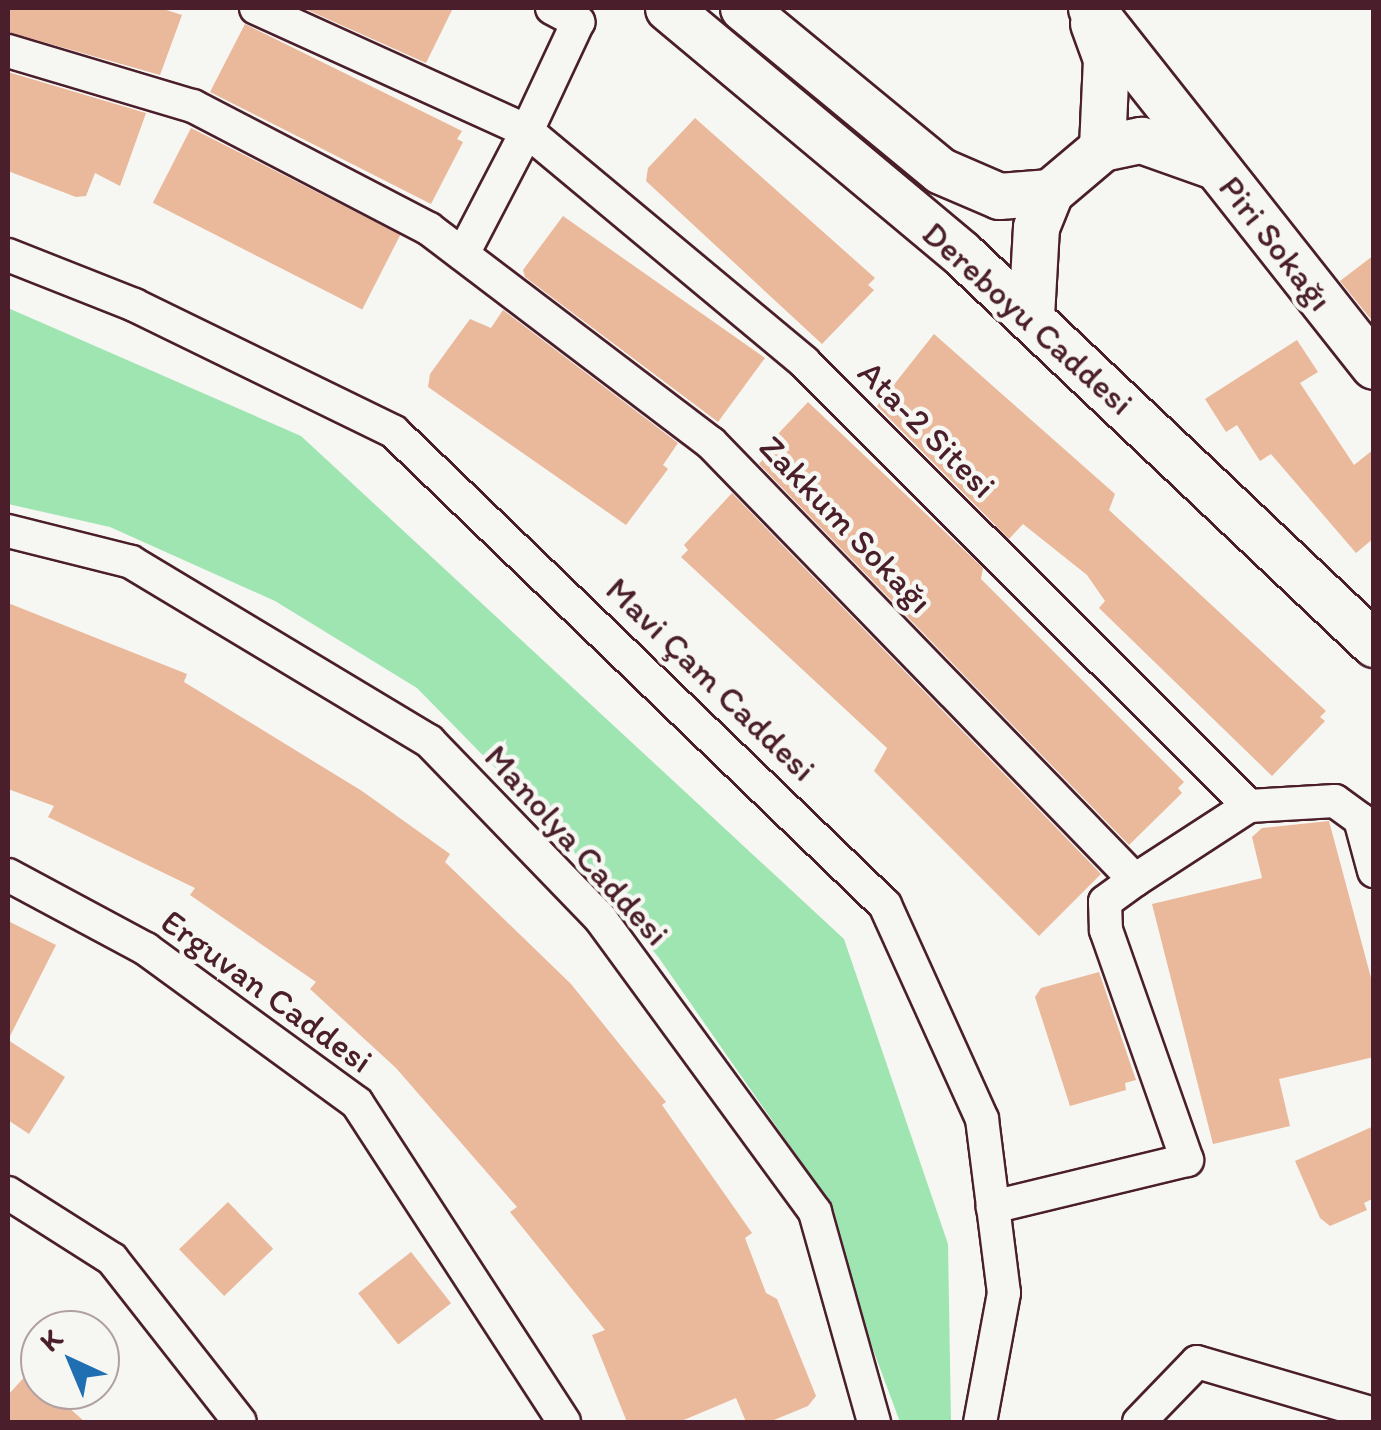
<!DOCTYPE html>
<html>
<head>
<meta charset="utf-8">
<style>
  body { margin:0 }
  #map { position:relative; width:1381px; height:1430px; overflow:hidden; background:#f6f6f2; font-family:Itim,sans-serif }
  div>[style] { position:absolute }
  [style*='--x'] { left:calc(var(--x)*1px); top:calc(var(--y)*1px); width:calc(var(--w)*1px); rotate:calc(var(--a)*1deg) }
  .green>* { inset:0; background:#9fe5b1 }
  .building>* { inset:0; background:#eab89b; transform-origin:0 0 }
  .roads { filter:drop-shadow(2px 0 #4a1f2b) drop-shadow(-2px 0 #4a1f2b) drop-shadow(0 2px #4a1f2b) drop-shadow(0 -2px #4a1f2b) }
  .street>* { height:32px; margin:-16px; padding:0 16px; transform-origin:16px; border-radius:16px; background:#f6f6f2 }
  .secondary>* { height:45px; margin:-22.5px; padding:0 22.5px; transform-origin:22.5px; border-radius:22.5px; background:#f6f6f2 }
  span { translate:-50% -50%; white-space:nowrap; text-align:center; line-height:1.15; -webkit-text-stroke:9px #f6f6f2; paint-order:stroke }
  .street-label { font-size:35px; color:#4a1f2b }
  .frame { position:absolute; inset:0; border:10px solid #4a1f2b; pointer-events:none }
  .north { position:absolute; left:20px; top:1310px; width:100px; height:100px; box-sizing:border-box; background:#f6f6f2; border:2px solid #b1a0a2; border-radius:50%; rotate:316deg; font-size:28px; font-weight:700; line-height:40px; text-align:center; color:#4a1f2b }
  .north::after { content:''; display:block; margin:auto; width:35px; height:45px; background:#1f6fb2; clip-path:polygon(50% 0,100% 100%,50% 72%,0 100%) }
</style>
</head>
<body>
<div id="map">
  <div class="green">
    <div style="clip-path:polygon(8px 308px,301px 436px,844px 939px,948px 1244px,951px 1422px,900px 1422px,806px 1169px,659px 958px,559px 833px,417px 688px,275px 601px,110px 527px,8px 504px)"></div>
  </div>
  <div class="building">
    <div style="clip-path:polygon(8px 8px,160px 8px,182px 15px,160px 75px,8px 32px)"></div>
    <div style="clip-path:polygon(303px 8px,453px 8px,426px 63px)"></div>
    <div style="clip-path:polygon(245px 24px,462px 131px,457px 139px,463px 142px,431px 204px,210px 92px)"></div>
    <div style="clip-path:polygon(8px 72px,146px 113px,120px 186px,95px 173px,86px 196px,76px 197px,8px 171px)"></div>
    <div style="clip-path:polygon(695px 118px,875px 278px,868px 285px,874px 290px,822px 344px,646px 181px,648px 168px)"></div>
    <div style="left:191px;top:128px;width:235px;height:84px;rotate:27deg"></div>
    <div style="clip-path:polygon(563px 216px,765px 358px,718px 422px,525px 277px,523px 270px)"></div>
    <div style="clip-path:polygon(1374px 255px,1374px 323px,1340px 281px)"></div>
    <div style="clip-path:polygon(503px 310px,678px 443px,663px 465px,668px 469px,626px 525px,428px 387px,430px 374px,470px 319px,491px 328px)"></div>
    <div style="clip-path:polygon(934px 334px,1115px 494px,1109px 510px,1326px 711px,1320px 717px,1325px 721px,1272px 776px,1099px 608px,1105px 601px,1087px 575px,1023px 524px,1009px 539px,877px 406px)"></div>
    <div style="clip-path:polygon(1297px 340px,1318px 372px,1300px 383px,1354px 465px,1374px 449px,1374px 538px,1356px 553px,1271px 454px,1260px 461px,1237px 425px,1226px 432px,1205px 399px)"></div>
    <div style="clip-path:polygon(808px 402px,983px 568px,981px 579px,1184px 782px,1178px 788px,1182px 793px,1129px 845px,759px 464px,765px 457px,760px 453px)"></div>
    <div style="clip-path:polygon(732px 493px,1101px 874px,1039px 936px,874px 771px,887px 748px,681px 557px,688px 550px,684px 545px)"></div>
    <div style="clip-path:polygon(8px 603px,187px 674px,184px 682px,362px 791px,450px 854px,445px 862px,571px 984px,666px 1102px,662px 1105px,752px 1233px,745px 1238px,766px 1293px,777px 1299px,816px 1396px,808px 1406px,769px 1422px,746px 1422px,736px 1398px,679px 1422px,627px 1422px,592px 1335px,605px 1330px,510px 1212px,517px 1207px,396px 1068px,310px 989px,316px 982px,190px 895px,195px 888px,48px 817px,54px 806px,8px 789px)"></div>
    <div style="clip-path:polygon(1329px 821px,1374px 989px,1374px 1057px,1279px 1079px,1290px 1126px,1213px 1144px,1152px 904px,1262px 878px,1252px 837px,1262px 828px)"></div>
    <div style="clip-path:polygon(8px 921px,56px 945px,8px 1040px,65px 1077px,29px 1134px,8px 1120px)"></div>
    <div style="clip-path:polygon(1099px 972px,1136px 1080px,1125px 1083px,1126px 1090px,1070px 1106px,1035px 997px,1041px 988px)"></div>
    <div style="clip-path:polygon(1374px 1126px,1374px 1198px,1364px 1203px,1367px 1210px,1330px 1226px,1320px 1218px,1295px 1161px)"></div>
    <div style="left:228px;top:1202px;width:65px;height:68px;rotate:46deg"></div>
    <div style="left:411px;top:1252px;width:65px;height:67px;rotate:52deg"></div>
    <div style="clip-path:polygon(29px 1372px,40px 1390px,49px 1390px,85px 1422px,8px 1422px,8px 1395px)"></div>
  </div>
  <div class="roads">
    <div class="street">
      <div style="--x:256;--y:8;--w:298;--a:24.4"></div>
      <div style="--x:527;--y:131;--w:139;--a:117.5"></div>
      <div style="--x:552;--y:8;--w:30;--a:28"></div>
      <div style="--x:578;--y:22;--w:120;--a:115.1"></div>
      <div style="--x:527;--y:131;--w:361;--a:39.8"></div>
      <div style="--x:804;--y:362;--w:629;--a:44.94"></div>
      <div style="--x:8;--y:51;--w:193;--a:16.6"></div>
      <div style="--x:193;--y:106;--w:266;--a:27.5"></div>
      <div style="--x:429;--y:229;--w:354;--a:37.2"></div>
      <div style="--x:711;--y:443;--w:609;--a:45.87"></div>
      <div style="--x:1135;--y:880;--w:37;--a:144"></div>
      <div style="--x:1105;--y:902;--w:28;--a:88"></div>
      <div style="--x:1106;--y:930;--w:244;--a:70.6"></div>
      <div style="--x:1187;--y:1160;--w:200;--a:166.4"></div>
      <div style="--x:8;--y:255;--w:136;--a:21.6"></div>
      <div style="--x:134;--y:305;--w:289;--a:26"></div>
      <div style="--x:394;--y:432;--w:682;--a:43.93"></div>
      <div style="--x:885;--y:905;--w:235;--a:65.6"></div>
      <div style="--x:982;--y:1119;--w:175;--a:82.8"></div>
      <div style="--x:1004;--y:1293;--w:131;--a:100.5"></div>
      <div style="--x:8;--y:531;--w:127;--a:14.1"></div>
      <div style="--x:131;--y:562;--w:348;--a:31"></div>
      <div style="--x:429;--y:741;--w:246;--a:46"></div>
      <div style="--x:600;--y:918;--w:364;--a:53.8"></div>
      <div style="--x:815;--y:1212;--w:218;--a:74.3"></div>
      <div style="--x:8;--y:875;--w:157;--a:28.2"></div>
      <div style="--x:146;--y:949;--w:261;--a:36.1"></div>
      <div style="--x:357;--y:1103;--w:380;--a:57"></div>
      <div style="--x:1135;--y:880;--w:136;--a:-33"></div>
      <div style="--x:1249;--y:806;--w:86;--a:-3.3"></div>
      <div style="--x:1335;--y:801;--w:31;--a:36"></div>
      <div style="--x:1360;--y:819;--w:54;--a:74.9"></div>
      <div style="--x:8;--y:1193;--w:123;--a:32.4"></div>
      <div style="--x:112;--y:1259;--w:207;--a:51.9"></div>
      <div style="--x:1139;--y:1422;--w:83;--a:-46"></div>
      <div style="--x:1197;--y:1362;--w:184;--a:16.4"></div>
    </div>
    <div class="secondary">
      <div style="--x:668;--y:8;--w:382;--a:39.9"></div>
      <div style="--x:961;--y:253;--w:569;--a:43.43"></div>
      <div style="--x:743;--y:8;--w:256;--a:39.5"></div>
      <div style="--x:941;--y:171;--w:63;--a:23.3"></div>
      <div style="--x:999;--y:196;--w:51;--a:-4.5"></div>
      <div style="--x:1091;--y:8;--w:456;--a:51.7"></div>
      <div style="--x:1093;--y:23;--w:38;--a:70"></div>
      <div style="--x:1106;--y:59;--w:89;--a:92.6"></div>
      <div style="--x:1031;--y:316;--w:89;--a:-86.8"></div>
      <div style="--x:1036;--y:227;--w:38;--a:-68"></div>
      <div style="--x:1050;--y:192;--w:68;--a:-40.2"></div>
      <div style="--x:1102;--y:148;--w:40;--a:-12"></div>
      <div style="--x:1141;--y:140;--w:77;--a:19.6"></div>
    </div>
  </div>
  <div class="street-label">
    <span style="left:1276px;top:243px;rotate:52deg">Piri Sokağı</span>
    <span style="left:1028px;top:318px;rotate:42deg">Dereboyu Caddesi</span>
    <span style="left:927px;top:429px;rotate:45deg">Ata-2 Sitesi</span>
    <span style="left:846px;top:524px;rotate:46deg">Zakkum Sokağı</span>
    <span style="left:711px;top:679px;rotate:44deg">Mavi Çam Caddesi</span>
    <span style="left:577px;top:845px;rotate:48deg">Manolya Caddesi</span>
    <span style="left:267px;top:991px;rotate:36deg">Erguvan Caddesi</span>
  </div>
  <div class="frame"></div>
  <div class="north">K</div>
</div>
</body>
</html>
